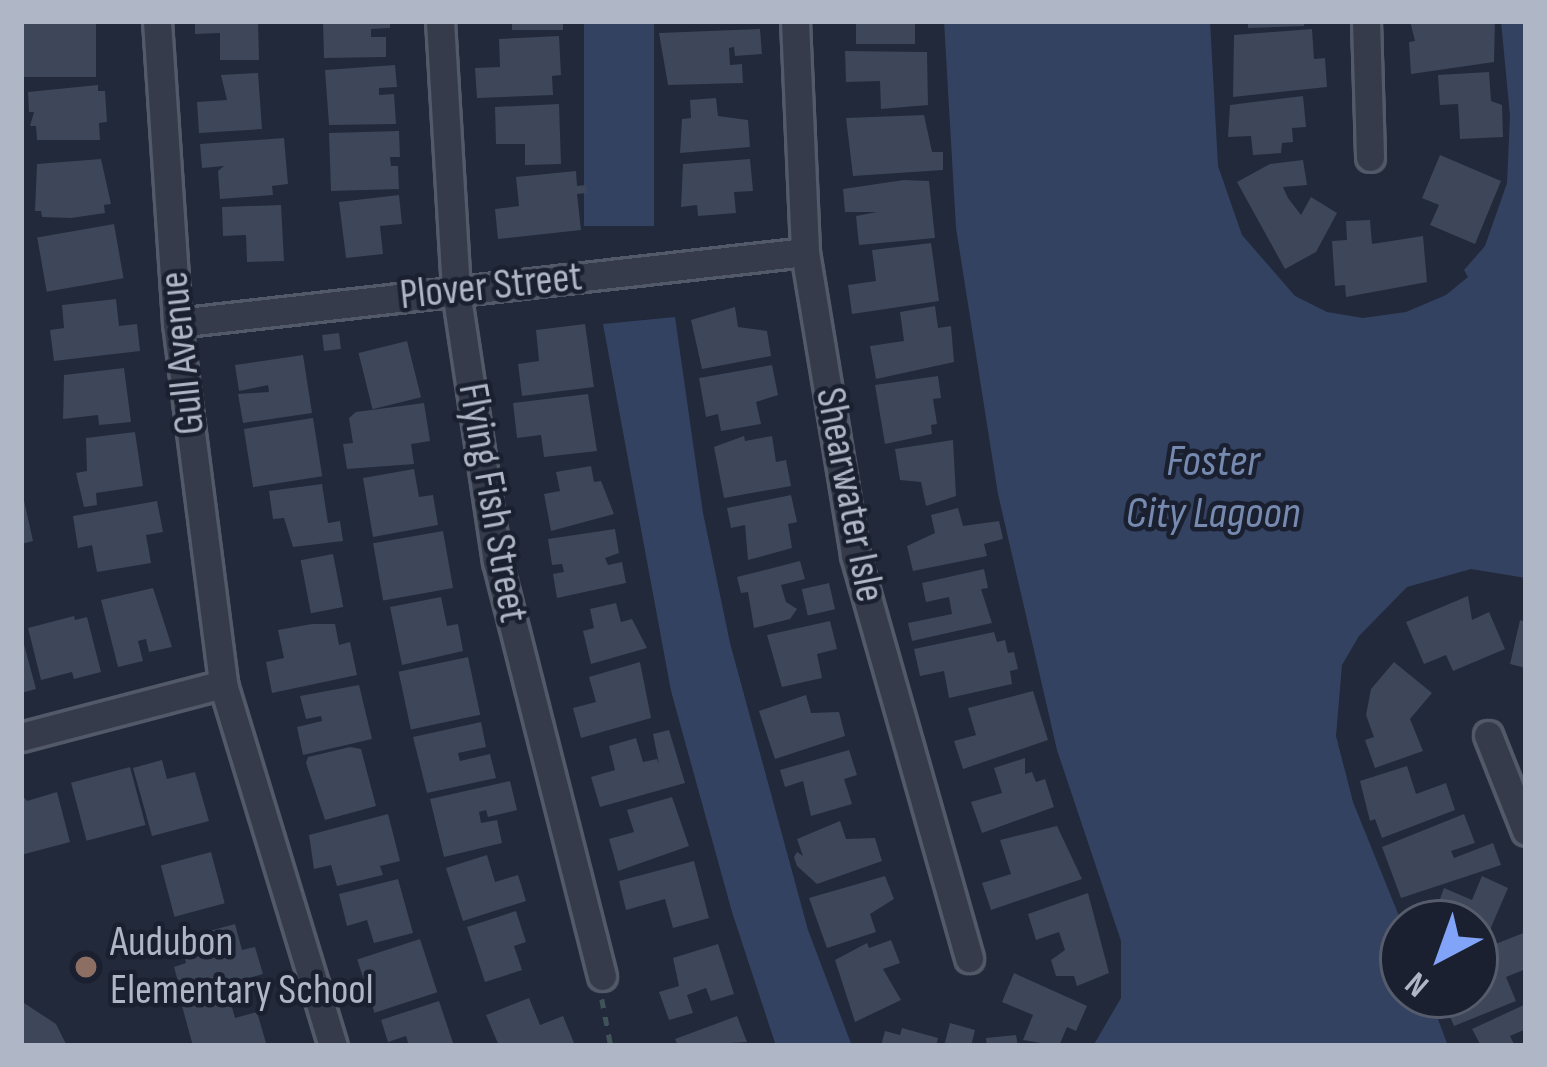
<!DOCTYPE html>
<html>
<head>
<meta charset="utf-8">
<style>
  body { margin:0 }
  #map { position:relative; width:1547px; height:1067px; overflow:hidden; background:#21293a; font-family:"Sofia Sans Condensed",sans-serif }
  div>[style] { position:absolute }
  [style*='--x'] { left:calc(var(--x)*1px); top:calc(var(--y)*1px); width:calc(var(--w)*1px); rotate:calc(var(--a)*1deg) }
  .water>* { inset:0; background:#344261; transform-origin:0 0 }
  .building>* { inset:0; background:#3d4759; transform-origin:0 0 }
  .path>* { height:4.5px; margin-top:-2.25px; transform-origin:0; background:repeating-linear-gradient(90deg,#405358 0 9px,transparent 0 18px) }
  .roads { filter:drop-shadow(3px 0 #525968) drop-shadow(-3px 0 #525968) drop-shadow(0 3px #525968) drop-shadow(0 -3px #525968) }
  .street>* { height:27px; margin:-13.5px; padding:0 13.5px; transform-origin:13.5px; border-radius:13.5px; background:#353b4a }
  .dots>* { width:33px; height:33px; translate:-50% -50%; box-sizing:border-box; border:6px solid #1a202f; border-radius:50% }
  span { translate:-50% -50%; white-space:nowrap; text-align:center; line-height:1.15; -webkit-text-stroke:9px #1a202f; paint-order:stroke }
  .street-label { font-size:42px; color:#afb6c6 }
  .poi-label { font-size:42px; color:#afb6c6 }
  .left { translate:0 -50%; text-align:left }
  .water-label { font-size:45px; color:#7689af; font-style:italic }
  .frame { position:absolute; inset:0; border:24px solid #afb6c6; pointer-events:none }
  .north { position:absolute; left:1379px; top:899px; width:120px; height:120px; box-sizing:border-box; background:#1a202f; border:3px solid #565c6b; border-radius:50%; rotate:221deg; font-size:33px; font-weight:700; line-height:48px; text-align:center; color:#afb6c6 }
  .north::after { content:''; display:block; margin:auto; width:42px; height:54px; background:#81a4f9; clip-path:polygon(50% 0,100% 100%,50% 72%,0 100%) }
</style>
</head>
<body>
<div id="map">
  <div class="water">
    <div style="left:584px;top:21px;width:70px;height:205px"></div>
    <div style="clip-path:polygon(944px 21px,1210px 21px,1218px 166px,1242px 235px,1295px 296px,1327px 312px,1363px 318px,1406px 312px,1446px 295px,1468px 277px,1464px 270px,1485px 246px,1507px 183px,1510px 116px,1501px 21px,1526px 21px,1526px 578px,1471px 569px,1407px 587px,1359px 636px,1342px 665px,1336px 736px,1353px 802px,1403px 926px,1403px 995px,1429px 995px,1448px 1046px,1093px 1046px,1121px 998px,1121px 941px,1057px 750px,998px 494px,956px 228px)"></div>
    <div style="clip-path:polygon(675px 317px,703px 513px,730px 643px,808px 930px,852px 1046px,776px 1046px,732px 912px,671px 691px,603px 324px)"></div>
  </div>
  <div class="building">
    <div style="left:24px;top:21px;width:72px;height:56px"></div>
    <div style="clip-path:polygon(195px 21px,258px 21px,259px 60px,220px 60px,220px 33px,195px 34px)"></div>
    <div style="clip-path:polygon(323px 21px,390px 21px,390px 28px,371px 29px,371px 37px,386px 37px,386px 57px,324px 58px)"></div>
    <div style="left:512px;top:21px;width:51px;height:9px"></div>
    <div style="left:856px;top:21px;width:59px;height:23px"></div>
    <div style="clip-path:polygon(1248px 21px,1305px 21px,1304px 26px,1248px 28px)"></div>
    <div style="clip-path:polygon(1410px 21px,1495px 21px,1494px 62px,1411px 74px,1409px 42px,1415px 41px)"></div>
    <div style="clip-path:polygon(760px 29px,762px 54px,735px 56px,734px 47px,729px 48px,730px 65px,742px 64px,743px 83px,668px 85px,659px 33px)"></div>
    <div style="clip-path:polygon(1312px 29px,1314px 59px,1325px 58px,1327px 87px,1233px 97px,1234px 35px)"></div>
    <div style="clip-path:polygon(559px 36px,561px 75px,552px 76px,553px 95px,477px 98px,475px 68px,500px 67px,499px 39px)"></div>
    <div style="clip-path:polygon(845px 51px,927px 52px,928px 105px,881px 109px,880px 81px,846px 82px)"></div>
    <div style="clip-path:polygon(395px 65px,397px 87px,379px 88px,379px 95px,394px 94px,396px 124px,329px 125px,325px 70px)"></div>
    <div style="clip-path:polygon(1489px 72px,1491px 101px,1502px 105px,1503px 137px,1460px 139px,1458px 104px,1440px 105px,1438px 75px)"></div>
    <div style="clip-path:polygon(258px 73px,262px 129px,199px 133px,197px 102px,227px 100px,221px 75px)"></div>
    <div style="clip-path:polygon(98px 85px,98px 91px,105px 91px,107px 122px,99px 123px,100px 140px,37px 140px,36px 126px,30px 126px,34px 112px,29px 112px,28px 92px)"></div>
    <div style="clip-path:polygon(1303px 96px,1306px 127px,1292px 128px,1293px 142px,1282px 143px,1281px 153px,1253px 155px,1251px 136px,1228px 137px,1230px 105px)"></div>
    <div style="clip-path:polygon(716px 98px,718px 116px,748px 120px,750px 147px,680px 153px,682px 119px,691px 118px,690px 100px)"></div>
    <div style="clip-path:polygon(559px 104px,561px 164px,525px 165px,525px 144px,496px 144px,495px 107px)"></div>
    <div style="clip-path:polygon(924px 115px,932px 152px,943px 152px,943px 170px,853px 176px,846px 118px)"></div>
    <div style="clip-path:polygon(399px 131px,400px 157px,390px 157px,391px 166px,398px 166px,399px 189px,331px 191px,329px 133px)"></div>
    <div style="clip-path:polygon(284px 138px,288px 184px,272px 186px,273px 195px,220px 199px,218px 171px,224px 166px,202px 168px,200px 144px)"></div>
    <div style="clip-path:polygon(1440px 155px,1501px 181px,1475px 244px,1430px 225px,1439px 205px,1422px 198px)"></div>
    <div style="clip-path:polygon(101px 159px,111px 204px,104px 205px,105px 213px,71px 218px,42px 217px,41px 211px,35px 211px,37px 164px)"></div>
    <div style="clip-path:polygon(750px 159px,753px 191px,734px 192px,736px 213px,698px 216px,697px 205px,681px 207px,683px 164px)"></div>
    <div style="clip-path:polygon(1303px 160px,1307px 185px,1283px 187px,1288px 198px,1301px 215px,1311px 197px,1337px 213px,1316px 252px,1285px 269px,1237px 182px,1270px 164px)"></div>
    <div style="clip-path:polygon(576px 171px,577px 186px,586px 185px,587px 193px,577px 194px,581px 230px,498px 239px,495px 209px,519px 206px,516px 177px)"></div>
    <div style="clip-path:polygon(904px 180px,929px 181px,935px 238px,859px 245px,856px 216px,877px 212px,845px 212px,843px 189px)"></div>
    <div style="clip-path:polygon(399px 195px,402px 224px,380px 226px,383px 254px,346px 258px,339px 202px)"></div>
    <div style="clip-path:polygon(281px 205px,284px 261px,247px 262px,246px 235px,223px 236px,222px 207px)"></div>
    <div style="clip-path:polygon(1370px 220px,1372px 244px,1423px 236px,1427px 282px,1346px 297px,1345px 285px,1335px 286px,1332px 241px,1347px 240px,1346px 221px)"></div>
    <div style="left:114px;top:224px;width:55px;height:78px;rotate:80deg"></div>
    <div style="clip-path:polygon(931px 243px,939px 301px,852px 314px,848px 285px,876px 281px,872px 250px)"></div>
    <div style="clip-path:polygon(116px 299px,119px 326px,137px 324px,140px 351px,54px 361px,50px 330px,64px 328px,62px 305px)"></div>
    <div style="clip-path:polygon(935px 306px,938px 328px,951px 326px,954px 362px,876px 379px,870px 346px,904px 341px,900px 312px)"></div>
    <div style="clip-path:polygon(735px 307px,738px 327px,767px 331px,771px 356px,702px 369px,691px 320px)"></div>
    <div style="clip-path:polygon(585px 324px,594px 387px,522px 396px,518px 364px,539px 361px,536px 330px)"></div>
    <div style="left:339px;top:333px;width:16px;height:17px;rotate:83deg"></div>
    <div style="left:407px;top:341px;width:58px;height:50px;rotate:76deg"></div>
    <div style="clip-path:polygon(303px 355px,312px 413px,243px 423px,238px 394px,269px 392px,268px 385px,239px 391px,235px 365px)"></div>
    <div style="clip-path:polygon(772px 365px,778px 395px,756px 402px,761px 424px,721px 431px,718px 414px,706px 417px,699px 378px)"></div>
    <div style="clip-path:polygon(124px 368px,131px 422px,99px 425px,98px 415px,63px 419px,64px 375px)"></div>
    <div style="clip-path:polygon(938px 376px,941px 398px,933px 399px,937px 424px,931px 425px,932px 434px,885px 444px,875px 385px)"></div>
    <div style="clip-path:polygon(588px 394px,597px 451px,544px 457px,541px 435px,517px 438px,513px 403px)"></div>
    <div style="clip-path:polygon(424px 403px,430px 441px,411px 444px,414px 464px,347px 469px,343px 444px,353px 443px,349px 418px,356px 412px)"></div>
    <div style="left:313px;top:418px;width:59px;height:70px;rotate:81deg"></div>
    <div style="clip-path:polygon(135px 432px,143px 486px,96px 493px,97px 505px,84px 507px,76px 473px,87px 471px,86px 438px)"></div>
    <div style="clip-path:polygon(744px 436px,745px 441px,772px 436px,776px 462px,786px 460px,791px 486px,724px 498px,714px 447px)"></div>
    <div style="clip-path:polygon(953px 440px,956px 496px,926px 506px,921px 482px,900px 480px,895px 449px)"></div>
    <div style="clip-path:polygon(591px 466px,594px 482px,601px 481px,614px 514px,551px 531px,544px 494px,560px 491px,556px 472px)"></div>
    <div style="clip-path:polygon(414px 469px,419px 497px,433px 495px,438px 525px,373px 537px,363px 478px)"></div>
    <div style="clip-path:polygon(322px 484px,328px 523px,340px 521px,343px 541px,293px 547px,284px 518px,273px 519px,269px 491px)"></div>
    <div style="clip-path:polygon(21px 487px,33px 541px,21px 544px)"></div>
    <div style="clip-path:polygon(791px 495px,797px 522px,788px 524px,792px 548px,748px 560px,745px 525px,731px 528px,727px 508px)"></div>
    <div style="clip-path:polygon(157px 501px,163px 532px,146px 535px,151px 563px,97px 572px,92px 545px,78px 548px,73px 516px)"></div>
    <div style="clip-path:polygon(958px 508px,963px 526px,999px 521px,1003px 539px,984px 544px,987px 556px,913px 571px,907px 546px,935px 533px,931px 515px)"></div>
    <div style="clip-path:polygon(615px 529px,619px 553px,605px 558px,608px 565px,622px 562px,626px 583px,557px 598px,553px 574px,564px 572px,562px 564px,552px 565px,548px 539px)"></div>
    <div style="left:443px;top:531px;width:58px;height:71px;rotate:80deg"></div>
    <div style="left:333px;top:554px;width:54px;height:33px;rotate:79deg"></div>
    <div style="clip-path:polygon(800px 561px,805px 579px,781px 585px,786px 602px,797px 609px,790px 619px,754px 628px,748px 592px,741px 593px,737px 577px)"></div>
    <div style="clip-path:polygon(984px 569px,988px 588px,981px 589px,992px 623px,912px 641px,908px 623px,952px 614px,949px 597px,926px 602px,922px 583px)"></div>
    <div style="left:829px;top:583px;width:27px;height:28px;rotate:77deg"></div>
    <div style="clip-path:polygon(153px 588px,172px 647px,149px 652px,146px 639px,138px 641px,143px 661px,118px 667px,101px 600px)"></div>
    <div style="clip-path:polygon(1468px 596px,1472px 620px,1489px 612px,1505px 649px,1453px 671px,1446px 655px,1424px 664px,1406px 622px)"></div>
    <div style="clip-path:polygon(441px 597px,447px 626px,458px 624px,463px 651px,402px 665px,390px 607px)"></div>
    <div style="clip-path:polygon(616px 603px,621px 622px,632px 619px,647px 648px,591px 664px,583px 631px,594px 628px,590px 609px)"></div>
    <div style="clip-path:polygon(74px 616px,75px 620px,87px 617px,101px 672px,74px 679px,72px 672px,41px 680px,28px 628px)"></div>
    <div style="clip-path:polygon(1520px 620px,1526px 622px,1526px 668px,1510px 664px)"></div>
    <div style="clip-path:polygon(830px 621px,837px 649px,817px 654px,822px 678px,782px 687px,767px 635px)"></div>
    <div style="clip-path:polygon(312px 624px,335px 624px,339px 645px,350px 642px,357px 675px,272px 693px,266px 662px,284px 658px,278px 630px)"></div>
    <div style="clip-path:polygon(994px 632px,997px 642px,1005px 640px,1008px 653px,1014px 652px,1018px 669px,1010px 671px,1012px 684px,949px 698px,944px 671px,920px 676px,914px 649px)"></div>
    <div style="clip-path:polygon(22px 637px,36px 689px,21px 693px,21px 638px)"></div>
    <div style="left:468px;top:657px;width:59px;height:71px;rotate:78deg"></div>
    <div style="clip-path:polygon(640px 662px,651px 718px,581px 738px,573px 708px,596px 702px,589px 677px)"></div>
    <div style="clip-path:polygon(1394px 662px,1432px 693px,1410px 719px,1423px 751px,1375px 768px,1365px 740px,1374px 737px,1366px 715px,1371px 689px)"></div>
    <div style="clip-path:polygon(359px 685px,372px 739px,303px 755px,297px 727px,322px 721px,321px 716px,306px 719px,300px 696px)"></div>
    <div style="clip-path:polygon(1033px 691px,1048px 740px,963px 769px,954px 741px,976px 735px,968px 708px)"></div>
    <div style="clip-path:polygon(806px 695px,811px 713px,839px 712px,845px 736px,775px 759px,759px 711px)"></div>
    <div style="clip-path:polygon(481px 722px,486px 747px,458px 753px,460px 761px,490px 754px,496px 778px,427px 793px,413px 737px)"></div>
    <div style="clip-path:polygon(669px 730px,685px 783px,600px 807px,591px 777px,615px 770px,609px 746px,636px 738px,643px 762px,657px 759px,659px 764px,653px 734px)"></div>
    <div style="clip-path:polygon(350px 747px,361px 749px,376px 806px,325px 820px,306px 763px,308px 757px)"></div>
    <div style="clip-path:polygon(849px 750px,857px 775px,844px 779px,852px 804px,811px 816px,803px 781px,785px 787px,780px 770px)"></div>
    <div style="clip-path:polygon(1025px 758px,1025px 774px,1032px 772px,1036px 782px,1045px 779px,1054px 807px,982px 833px,971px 802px,1002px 793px,994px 768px)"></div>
    <div style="clip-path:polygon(162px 760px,167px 779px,195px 772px,209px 821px,152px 836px,133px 768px)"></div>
    <div style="clip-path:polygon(1407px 766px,1416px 794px,1446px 783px,1455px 810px,1382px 838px,1375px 819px,1370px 821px,1360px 781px)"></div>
    <div style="left:130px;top:767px;width:60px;height:61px;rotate:75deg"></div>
    <div style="clip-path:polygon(510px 781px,517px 810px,488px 817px,486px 810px,479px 812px,481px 823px,497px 820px,502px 843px,444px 857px,430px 799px)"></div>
    <div style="clip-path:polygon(57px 792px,70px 842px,21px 855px,21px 794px,27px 801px)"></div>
    <div style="clip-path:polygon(672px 797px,689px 846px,618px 871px,609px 839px,634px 832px,627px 810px)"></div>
    <div style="clip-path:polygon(388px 814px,400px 861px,380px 866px,383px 875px,337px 886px,331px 865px,314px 869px,309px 835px)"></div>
    <div style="clip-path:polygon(1464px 814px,1475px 843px,1451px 851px,1454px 858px,1493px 843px,1501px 865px,1401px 898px,1382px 847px)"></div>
    <div style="clip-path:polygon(840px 821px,846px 839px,875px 838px,882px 861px,817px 884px,797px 866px,794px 857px,797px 852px,803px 856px,797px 839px)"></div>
    <div style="clip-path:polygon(1057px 826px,1082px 879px,991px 910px,982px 883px,1011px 874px,1000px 840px)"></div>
    <div style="left:211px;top:852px;width:53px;height:52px;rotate:75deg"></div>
    <div style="clip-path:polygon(487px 855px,495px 882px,518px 875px,526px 901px,463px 921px,446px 868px)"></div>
    <div style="clip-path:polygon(694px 861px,709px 918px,673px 928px,665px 899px,626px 910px,619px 881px)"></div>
    <div style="clip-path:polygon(885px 876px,894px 899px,870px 914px,876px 932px,827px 948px,809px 898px)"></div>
    <div style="clip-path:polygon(1482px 876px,1508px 888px,1486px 939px,1475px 934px,1475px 923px,1431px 923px,1444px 888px,1472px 900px)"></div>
    <div style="clip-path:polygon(398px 879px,413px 933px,374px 943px,367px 920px,347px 926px,339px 894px)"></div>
    <div style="clip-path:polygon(1088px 893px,1109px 973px,1077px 986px,1074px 976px,1056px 976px,1051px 960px,1065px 950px,1059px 932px,1036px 940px,1028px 914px)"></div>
    <div style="clip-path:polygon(516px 911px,526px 942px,514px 946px,522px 970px,485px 982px,467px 927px)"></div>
    <div style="clip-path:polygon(235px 924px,242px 950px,255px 947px,263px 974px,182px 996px,174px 967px,186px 963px,180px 939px)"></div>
    <div style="clip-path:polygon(1526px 932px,1526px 969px,1506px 977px,1516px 1001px,1454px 1026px,1443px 1000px,1475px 995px,1475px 952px)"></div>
    <div style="left:420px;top:939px;width:56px;height:66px;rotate:72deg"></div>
    <div style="clip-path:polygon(891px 940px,900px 963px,883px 969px,901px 1000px,855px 1022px,835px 960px,867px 943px,869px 948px)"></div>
    <div style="clip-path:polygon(718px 944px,734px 994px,711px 1001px,706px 988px,687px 995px,693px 1013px,669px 1020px,659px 992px,679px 986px,673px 958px)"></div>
    <div style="clip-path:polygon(1014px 973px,1087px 1006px,1076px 1031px,1067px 1027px,1059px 1046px,1023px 1040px,1033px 1015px,1002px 1002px)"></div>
    <div style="clip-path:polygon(228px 993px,235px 1018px,257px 1012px,266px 1043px,193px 1046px,182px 1006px)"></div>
    <div style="clip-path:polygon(529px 998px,540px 1025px,563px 1016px,574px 1043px,499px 1046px,486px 1015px)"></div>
    <div style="clip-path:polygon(21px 1001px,56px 1024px,67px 1046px,21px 1046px)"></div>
    <div style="clip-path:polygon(439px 1001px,454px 1046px,409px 1046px,406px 1036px,388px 1042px,381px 1020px)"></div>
    <div style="clip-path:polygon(1526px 1004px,1526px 1029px,1510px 1036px,1515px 1046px,1481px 1046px,1472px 1029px)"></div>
    <div style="clip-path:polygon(737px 1016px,747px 1042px,678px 1046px,675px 1039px)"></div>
    <div style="clip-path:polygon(950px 1023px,975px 1030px,971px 1046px,944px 1046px)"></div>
    <div style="clip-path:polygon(902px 1028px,938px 1038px,936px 1046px,881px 1046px,885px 1031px,900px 1035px)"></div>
    <div style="clip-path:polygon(1016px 1035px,1018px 1046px,987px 1046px,986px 1038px)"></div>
  </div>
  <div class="path">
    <div style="--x:602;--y:999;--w:48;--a:79.2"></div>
  </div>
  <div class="roads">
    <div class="street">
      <div style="--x:157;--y:21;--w:303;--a:86.2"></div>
      <div style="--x:177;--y:323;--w:364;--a:82.7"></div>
      <div style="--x:223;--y:684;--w:378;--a:73.1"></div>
      <div style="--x:440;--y:21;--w:270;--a:86.6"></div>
      <div style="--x:456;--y:291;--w:273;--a:81.4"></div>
      <div style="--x:497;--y:561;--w:428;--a:75.8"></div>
      <div style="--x:795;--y:21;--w:231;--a:87.5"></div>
      <div style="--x:805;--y:252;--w:307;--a:80.6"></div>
      <div style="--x:855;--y:555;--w:419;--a:74.2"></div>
      <div style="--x:1366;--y:21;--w:136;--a:88.3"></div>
      <div style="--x:177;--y:323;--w:632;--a:-6.45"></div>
      <div style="--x:1488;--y:735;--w:103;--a:68.4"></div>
      <div style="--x:21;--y:737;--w:209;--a:-14.7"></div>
    </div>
  </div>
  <div class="dots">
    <div style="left:86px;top:967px;background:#8d6e63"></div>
  </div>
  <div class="street-label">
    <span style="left:491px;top:287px;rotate:-6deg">Plover Street</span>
    <span style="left:183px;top:353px;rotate:-96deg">Gull Avenue</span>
    <span style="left:849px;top:495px;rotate:79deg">Shearwater Isle</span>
    <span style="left:492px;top:503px;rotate:80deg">Flying Fish Street</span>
  </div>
  <div class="poi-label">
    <span class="left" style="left:110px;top:967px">Audubon<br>Elementary School</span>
  </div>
  <div class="water-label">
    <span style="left:1213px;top:488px">Foster<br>City Lagoon</span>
  </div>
  <div class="frame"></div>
  <div class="north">N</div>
</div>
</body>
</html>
